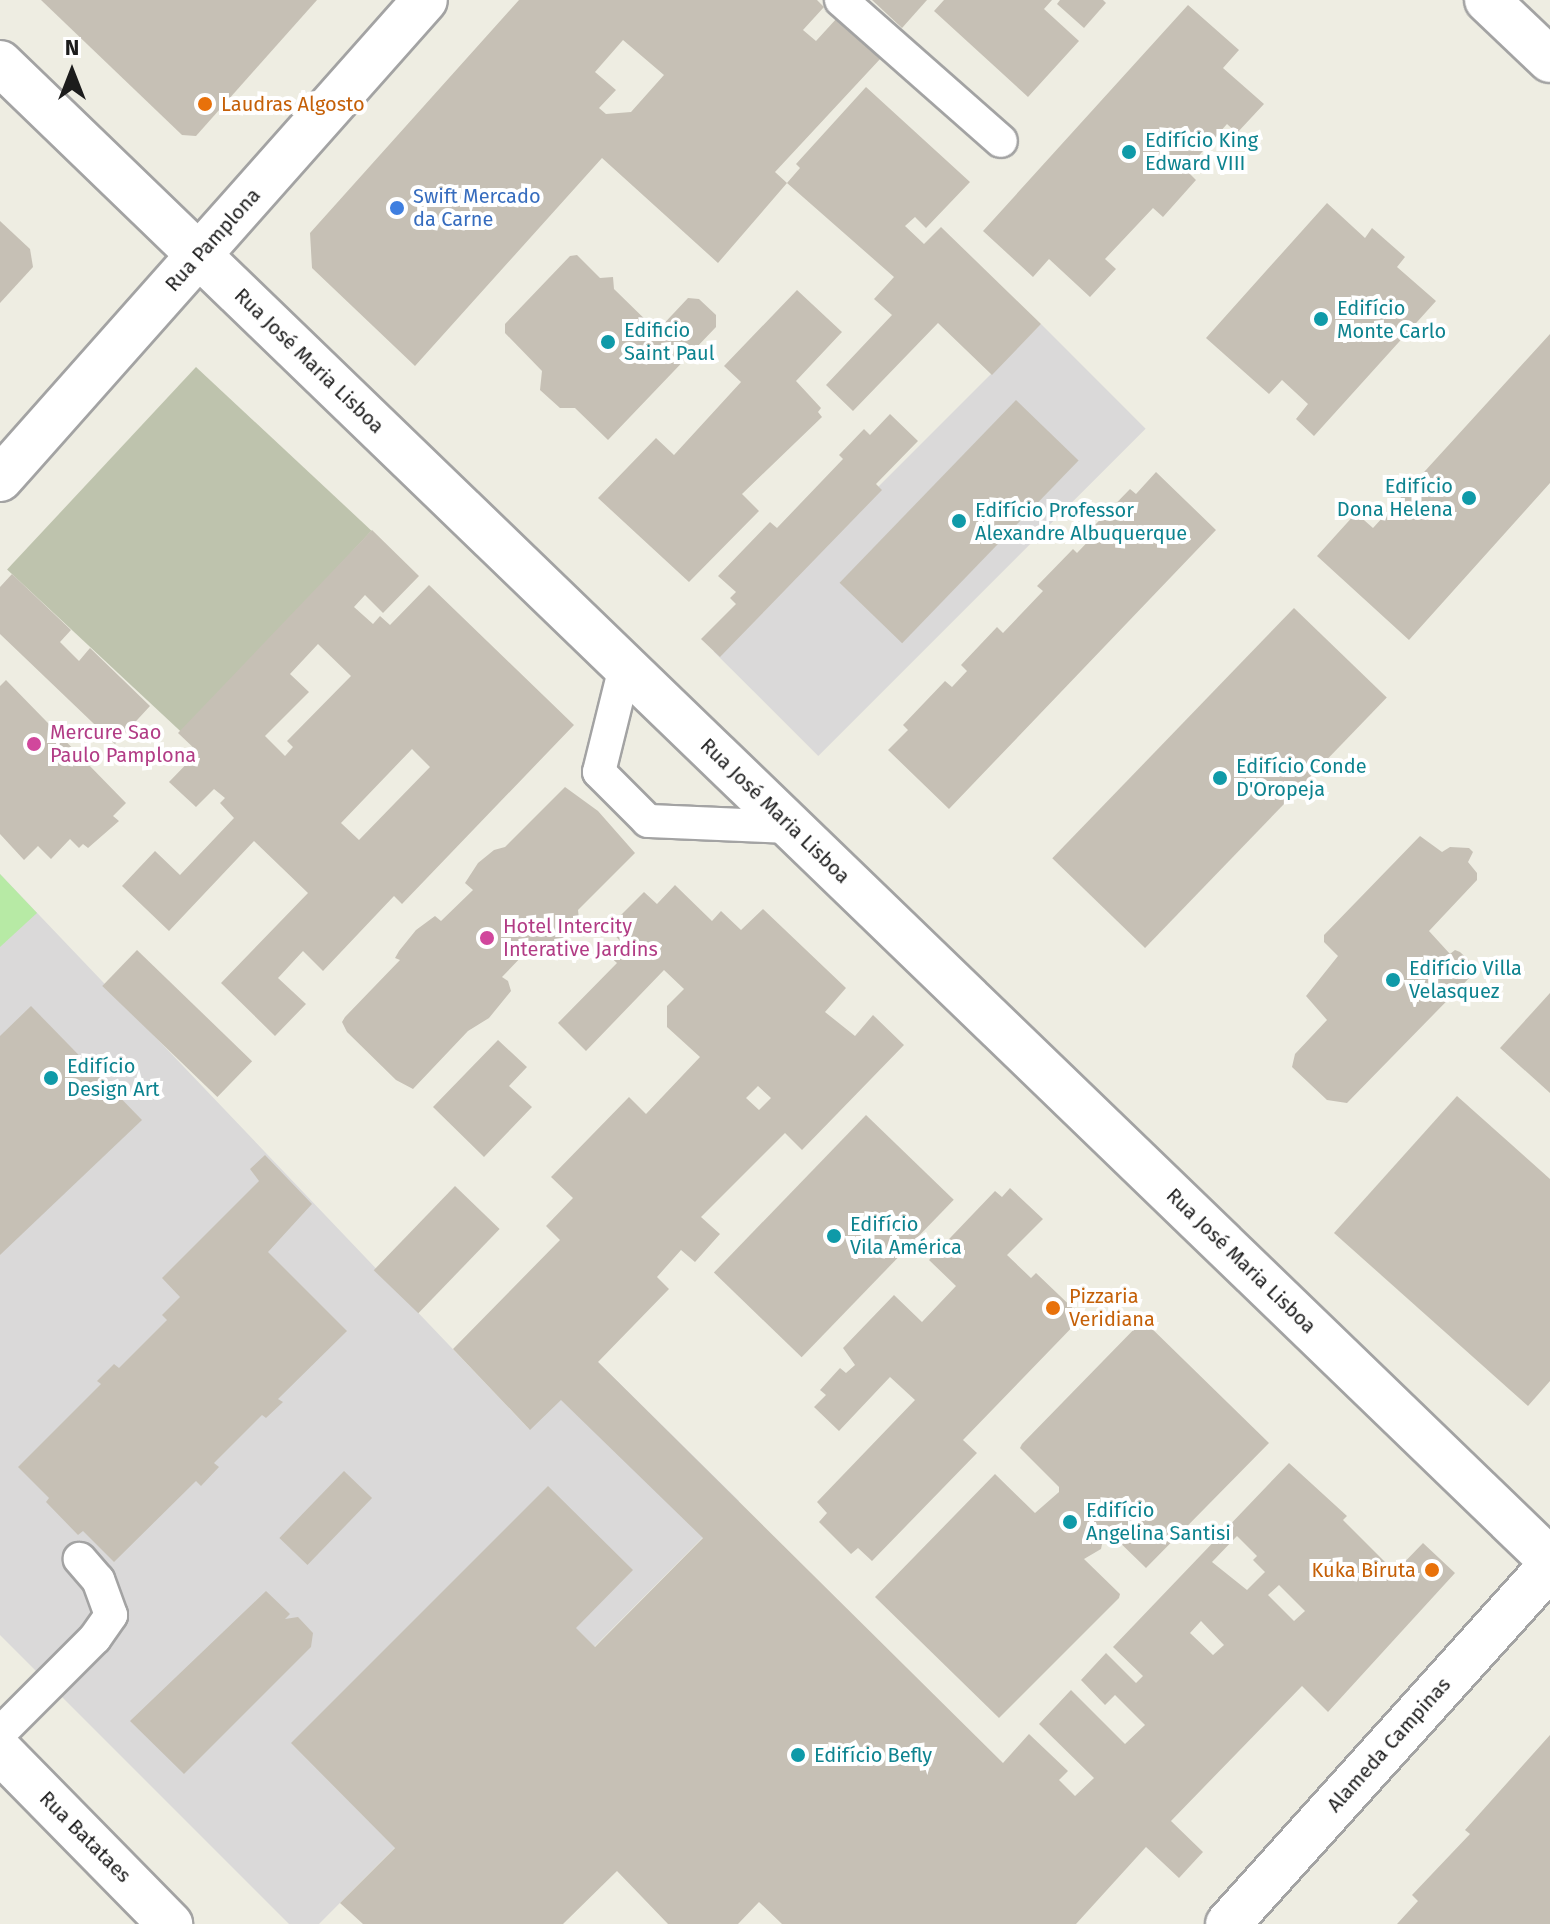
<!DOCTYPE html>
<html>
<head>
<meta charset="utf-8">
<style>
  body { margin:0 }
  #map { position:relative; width:1550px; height:1924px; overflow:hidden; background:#eeede2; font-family:"Fira Sans",sans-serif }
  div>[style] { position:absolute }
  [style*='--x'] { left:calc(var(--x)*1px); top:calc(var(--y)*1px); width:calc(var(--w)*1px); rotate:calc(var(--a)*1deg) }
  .residential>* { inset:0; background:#dad9d9; transform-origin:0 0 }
  .construction>* { inset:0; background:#bec3ad; transform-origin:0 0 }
  .grass>* { inset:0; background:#b7eaa5 }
  .building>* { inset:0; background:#c6c0b5; transform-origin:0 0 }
  .roads { filter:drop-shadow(2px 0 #a3a3a3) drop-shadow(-2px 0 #a3a3a3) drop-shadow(0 2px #a3a3a3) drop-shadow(0 -2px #a3a3a3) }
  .lane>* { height:32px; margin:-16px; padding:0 16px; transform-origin:16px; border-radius:16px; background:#fff }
  .street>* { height:44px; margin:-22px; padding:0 22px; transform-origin:22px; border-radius:22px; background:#fff }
  .dots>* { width:22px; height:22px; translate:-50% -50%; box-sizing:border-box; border:4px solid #fff; border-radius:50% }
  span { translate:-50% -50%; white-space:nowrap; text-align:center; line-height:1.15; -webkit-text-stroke:8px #fff; paint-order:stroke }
  .food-label { font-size:20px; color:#c56008 }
  .left { translate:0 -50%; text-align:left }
  .right { translate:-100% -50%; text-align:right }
  .culture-label { font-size:20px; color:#0d838f }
  .shop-label { font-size:20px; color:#366cbe }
  .street-label { font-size:20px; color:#1c1c1c }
  .hotel-label { font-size:20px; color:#b23c85 }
  .north { position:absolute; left:32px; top:32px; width:80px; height:80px; -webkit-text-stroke:6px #fff; paint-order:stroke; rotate:0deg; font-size:22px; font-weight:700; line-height:32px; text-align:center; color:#1c1c1c }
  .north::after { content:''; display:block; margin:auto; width:28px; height:36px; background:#1c1c1c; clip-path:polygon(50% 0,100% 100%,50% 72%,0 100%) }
</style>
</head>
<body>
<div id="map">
  <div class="residential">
    <div style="left:1041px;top:324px;width:148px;height:463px;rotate:45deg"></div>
    <div style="clip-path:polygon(0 874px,529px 1429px,598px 1362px,739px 1501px,319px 1924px,289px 1924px,0 1635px)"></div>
  </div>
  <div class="construction">
    <div style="left:196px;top:367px;width:240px;height:277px;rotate:43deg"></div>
  </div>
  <div class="grass">
    <div style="clip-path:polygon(0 874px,37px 913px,0 947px)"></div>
  </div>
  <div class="building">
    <div style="clip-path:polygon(41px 0,317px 0,196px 136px,182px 135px)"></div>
    <div style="clip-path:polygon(evenodd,519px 0,817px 0,824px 7px,803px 30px,816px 41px,837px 18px,881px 58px,775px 172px,787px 183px,718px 263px,602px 158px,415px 366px,312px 268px,310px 233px,519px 0,623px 40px,664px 75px,631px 112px,606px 114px,599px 108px,616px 90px,595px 72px,623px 40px)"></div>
    <div style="clip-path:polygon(872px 0,927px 0,902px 28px)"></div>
    <div style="clip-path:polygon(944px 0,1052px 0,1044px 9px,1079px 41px,1028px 97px,934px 11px)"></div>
    <div style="clip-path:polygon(1060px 0,1103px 0,1106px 3px,1084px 28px,1057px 4px)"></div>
    <div style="clip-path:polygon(1188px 5px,1239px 50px,1223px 68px,1264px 104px,1237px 133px,1227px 124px,1186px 170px,1196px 180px,1163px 217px,1153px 208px,1105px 259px,1116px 269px,1090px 297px,1049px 259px,1033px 277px,983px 231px)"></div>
    <div style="clip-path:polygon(866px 87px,970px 182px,926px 228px,915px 217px,905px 226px,924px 244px,941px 227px,1041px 324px,992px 375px,938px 323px,853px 411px,826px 385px,892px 315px,874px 299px,894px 277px,787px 183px,800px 168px,796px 164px)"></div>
    <div style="clip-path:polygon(1327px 203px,1365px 238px,1372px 228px,1405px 257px,1397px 267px,1436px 301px,1314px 436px,1296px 419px,1308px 404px,1282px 380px,1269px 394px,1206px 338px)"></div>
    <div style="clip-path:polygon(0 221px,30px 249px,33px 267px,0 303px)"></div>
    <div style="clip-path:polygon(577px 255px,600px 278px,613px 277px,614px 289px,657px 331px,688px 298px,699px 299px,716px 315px,716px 327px,608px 440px,575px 408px,560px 408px,540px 390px,542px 371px,505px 333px,505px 324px,570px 256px)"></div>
    <div style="clip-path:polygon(797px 290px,842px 332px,796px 381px,821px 408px,818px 412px,822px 417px,742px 494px,759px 511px,689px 582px,598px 498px,656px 438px,674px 455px,741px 382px,724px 366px)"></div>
    <div style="clip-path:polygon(1550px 334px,1550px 483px,1409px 640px,1317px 556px,1356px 513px,1373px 528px)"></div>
    <div style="left:1016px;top:400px;width:87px;height:254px;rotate:44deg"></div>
    <div style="clip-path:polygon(890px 414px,918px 441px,876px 484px,882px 490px,720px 657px,701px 639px,736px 604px,730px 598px,736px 592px,718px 576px,770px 522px,777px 528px,843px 459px,839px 455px,864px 429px,870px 435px)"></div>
    <div style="clip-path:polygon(1156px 472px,1216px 530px,949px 809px,888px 750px,908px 730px,903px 725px,945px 681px,952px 687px,967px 671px,961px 665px,997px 627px,1003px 633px,1043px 591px,1037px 586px,1073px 549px,1077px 553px,1098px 531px,1093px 527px,1130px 489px,1136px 494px)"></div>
    <div style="clip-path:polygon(evenodd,372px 530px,419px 576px,383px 613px,365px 595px,354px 607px,373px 624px,380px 616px,390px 625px,429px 585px,574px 725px,402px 904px,394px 896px,323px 971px,303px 951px,278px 978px,306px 1004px,275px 1036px,221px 983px,308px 893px,254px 841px,169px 931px,122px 886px,155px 851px,180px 875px,234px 818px,220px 803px,225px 798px,214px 789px,196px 807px,169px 782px,198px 752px,178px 733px,372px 530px,318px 644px,351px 676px,287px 741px,293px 747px,285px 756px,265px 736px,309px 692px,290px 674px,318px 644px,372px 530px,412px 749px,430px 767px,359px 840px,341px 823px,412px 749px)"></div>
    <div style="clip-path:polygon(12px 574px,71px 630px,60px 642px,79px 661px,90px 648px,150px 706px,115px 744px,0 634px,0 587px)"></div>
    <div style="left:1294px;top:608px;width:129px;height:348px;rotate:44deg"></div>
    <div style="clip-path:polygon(6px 680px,126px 803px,113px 816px,119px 821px,88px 848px,83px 844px,79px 848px,70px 839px,51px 859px,38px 846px,24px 860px,0 834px,0 686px)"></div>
    <div style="clip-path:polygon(565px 787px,598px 811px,635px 853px,578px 910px,579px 919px,563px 941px,547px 954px,535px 956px,526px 952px,502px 977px,508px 981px,511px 991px,489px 1018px,468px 1031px,413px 1089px,396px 1080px,347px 1032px,342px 1022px,345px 1017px,400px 960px,395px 958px,399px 951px,416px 930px,435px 916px,441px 921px,473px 890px,465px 883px,478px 863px,494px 850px,505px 847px)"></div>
    <div style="clip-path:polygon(1420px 836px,1442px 852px,1450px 847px,1469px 848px,1473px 852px,1468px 862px,1477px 873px,1477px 880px,1429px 931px,1450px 954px,1455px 950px,1460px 952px,1478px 969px,1347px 1103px,1327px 1100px,1292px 1067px,1295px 1054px,1327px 1020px,1306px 996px,1338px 956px,1324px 942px,1324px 935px)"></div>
    <div style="clip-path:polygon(evenodd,675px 885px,712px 921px,721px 911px,741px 930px,763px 909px,846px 988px,825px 1012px,855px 1036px,873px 1015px,904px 1045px,802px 1150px,785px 1133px,701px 1217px,720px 1234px,695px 1262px,681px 1250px,657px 1277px,669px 1289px,598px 1362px,1003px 1763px,1029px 1734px,1068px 1771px,1059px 1780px,1075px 1796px,1094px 1778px,1039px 1724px,1071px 1690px,1125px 1744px,1145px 1725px,1115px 1695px,1105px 1705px,1081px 1680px,1106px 1653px,1136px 1683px,1143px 1676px,1113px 1647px,1289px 1463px,1347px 1516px,1343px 1520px,1395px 1572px,1423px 1543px,1455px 1573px,1328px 1712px,1302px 1686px,1171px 1821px,1203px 1852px,1179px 1878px,1146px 1847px,1076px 1924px,782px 1924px,759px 1902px,738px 1924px,668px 1924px,617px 1871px,563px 1924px,363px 1924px,340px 1903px,395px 1848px,291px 1743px,548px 1486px,633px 1570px,576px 1628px,595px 1647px,703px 1538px,561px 1400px,530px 1430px,453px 1349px,560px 1240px,546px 1226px,573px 1198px,551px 1177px,629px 1097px,646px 1114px,700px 1057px,667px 1027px,667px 1006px,684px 989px,664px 970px,586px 1051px,558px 1023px,617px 963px,608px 955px,621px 942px,608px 928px,644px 892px,657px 904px,675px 885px,758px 1086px,771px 1098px,759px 1110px,746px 1098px,758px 1086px,675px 885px,1237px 1536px,1257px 1556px,1253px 1560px,1265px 1572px,1247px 1590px,1212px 1562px,1237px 1536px,675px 885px,1279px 1585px,1305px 1611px,1294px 1621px,1268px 1595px,1279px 1585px,675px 885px,1201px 1621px,1224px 1645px,1213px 1655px,1190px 1633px,1201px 1621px)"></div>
    <div style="left:137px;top:950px;width:160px;height:50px;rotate:44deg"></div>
    <div style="clip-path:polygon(1550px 993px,1550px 1093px,1500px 1048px)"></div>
    <div style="clip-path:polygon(31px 1006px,142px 1120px,0 1255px,0 1036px)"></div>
    <div style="clip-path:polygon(498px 1040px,527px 1067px,509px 1086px,532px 1107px,484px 1157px,433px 1107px)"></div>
    <div style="clip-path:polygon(1457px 1096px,1550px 1179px,1550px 1381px,1528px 1406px,1334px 1233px)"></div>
    <div style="left:866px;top:1115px;width:122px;height:219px;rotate:44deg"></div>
    <div style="clip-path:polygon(265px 1155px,312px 1204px,268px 1252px,347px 1331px,278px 1399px,283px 1402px,266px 1418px,262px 1415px,214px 1463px,219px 1467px,201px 1486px,196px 1481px,114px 1562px,83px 1531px,78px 1535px,46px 1502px,49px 1498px,18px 1467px,101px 1384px,97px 1381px,114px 1364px,119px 1368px,167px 1320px,162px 1315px,180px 1297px,162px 1278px,259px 1181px,250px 1169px)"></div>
    <div style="left:455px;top:1186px;width:62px;height:117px;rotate:44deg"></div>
    <div style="clip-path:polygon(1010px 1188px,1043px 1219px,1007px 1255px,1031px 1278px,1036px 1273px,1082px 1317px,963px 1440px,977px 1453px,872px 1561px,858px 1548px,851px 1554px,819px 1522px,827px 1513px,817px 1502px,915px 1400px,890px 1377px,839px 1431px,814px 1407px,826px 1395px,820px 1390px,840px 1368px,846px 1373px,855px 1365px,843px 1348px,894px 1295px,922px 1322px,956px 1286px,929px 1260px,995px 1191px,1002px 1197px)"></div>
    <div style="clip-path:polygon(1143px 1320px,1269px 1443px,1146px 1568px,1108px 1531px,1104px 1535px,1101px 1549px,1084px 1559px,1120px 1594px,1119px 1598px,999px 1718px,875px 1597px,995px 1474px,1035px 1513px,1059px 1492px,1059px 1487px,1020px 1448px,1022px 1444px)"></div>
    <div style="left:344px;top:1471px;width:39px;height:93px;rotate:44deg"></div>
    <div style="clip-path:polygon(266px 1591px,290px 1614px,285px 1619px,298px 1617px,313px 1633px,311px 1647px,184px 1774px,130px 1721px)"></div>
    <div style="clip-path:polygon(1550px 1735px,1550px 1924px,1397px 1924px,1418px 1901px,1412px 1895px,1470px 1834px,1465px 1830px)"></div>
  </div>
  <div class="roads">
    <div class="lane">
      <div style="--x:841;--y:0;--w:213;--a:41.4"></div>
      <div style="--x:625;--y:667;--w:108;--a:103.9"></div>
      <div style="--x:599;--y:772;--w:69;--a:45"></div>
      <div style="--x:648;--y:821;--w:143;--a:2.4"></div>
      <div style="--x:0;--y:1733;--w:134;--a:-45"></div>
      <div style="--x:95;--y:1638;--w:28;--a:-55"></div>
      <div style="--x:111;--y:1615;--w:37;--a:-110"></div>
      <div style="--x:98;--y:1580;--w:28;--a:-131"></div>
    </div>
    <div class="street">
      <div style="--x:1487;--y:0;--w:87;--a:43.6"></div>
      <div style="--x:0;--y:63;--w:2155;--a:44"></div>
      <div style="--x:0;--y:479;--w:640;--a:-48.42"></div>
      <div style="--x:0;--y:1751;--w:243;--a:45.5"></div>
      <div style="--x:1228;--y:1924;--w:481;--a:-48"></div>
    </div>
  </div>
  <div class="dots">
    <div style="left:205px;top:104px;background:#e8710a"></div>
    <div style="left:1129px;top:152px;background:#0f9aa8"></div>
    <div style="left:397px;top:208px;background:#3f7fe0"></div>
    <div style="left:1321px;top:319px;background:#0f9aa8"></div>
    <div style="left:608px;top:342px;background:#0f9aa8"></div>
    <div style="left:1469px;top:498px;background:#0f9aa8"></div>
    <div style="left:959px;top:521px;background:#0f9aa8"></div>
    <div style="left:34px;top:744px;background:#d1479c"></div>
    <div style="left:1220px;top:778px;background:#0f9aa8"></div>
    <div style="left:487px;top:938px;background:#d1479c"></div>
    <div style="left:1393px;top:980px;background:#0f9aa8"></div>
    <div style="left:51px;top:1078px;background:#0f9aa8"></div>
    <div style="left:834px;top:1236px;background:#0f9aa8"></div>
    <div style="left:1053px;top:1308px;background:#e8710a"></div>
    <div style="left:1070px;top:1522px;background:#0f9aa8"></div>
    <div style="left:1432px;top:1570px;background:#e8710a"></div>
    <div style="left:798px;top:1755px;background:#0f9aa8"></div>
  </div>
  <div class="food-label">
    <span class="left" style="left:221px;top:104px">Laudras Algosto</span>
    <span class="left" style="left:1069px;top:1308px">Pizzaria<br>Veridiana</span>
    <span class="right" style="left:1416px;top:1570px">Kuka Biruta</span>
  </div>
  <div class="culture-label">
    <span class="left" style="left:1145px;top:152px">Edifício King<br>Edward VIII</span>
    <span class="left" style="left:1337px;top:320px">Edifício<br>Monte Carlo</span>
    <span class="left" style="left:624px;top:342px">Edificio<br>Saint Paul</span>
    <span class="right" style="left:1453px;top:498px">Edifício<br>Dona Helena</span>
    <span class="left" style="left:975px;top:522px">Edifício Professor<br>Alexandre Albuquerque</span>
    <span class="left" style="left:1236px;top:778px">Edifício Conde<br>D'Oropeja</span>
    <span class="left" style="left:1409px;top:980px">Edifício Villa<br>Velasquez</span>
    <span class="left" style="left:67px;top:1078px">Edifício<br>Design Art</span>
    <span class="left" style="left:850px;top:1236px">Edifício<br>Vila América</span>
    <span class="left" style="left:1086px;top:1522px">Edifício<br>Angelina Santisi</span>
    <span class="left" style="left:814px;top:1755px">Edifício Befly</span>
  </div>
  <div class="shop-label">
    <span class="left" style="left:413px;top:208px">Swift Mercado<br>da Carne</span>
  </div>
  <div class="street-label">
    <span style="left:213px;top:240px;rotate:-48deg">Rua Pamplona</span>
    <span style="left:309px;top:361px;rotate:44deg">Rua José Maria Lisboa</span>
    <span style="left:775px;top:811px;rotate:44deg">Rua José Maria Lisboa</span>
    <span style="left:1241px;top:1261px;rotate:44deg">Rua José Maria Lisboa</span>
    <span style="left:1389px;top:1745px;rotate:-48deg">Alameda Campinas</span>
    <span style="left:85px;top:1837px;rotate:45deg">Rua Batataes</span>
  </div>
  <div class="hotel-label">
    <span class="left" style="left:50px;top:744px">Mercure Sao<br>Paulo Pamplona</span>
    <span class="left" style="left:503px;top:938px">Hotel Intercity<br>Interative Jardins</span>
  </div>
  <div class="north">N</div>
</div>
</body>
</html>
